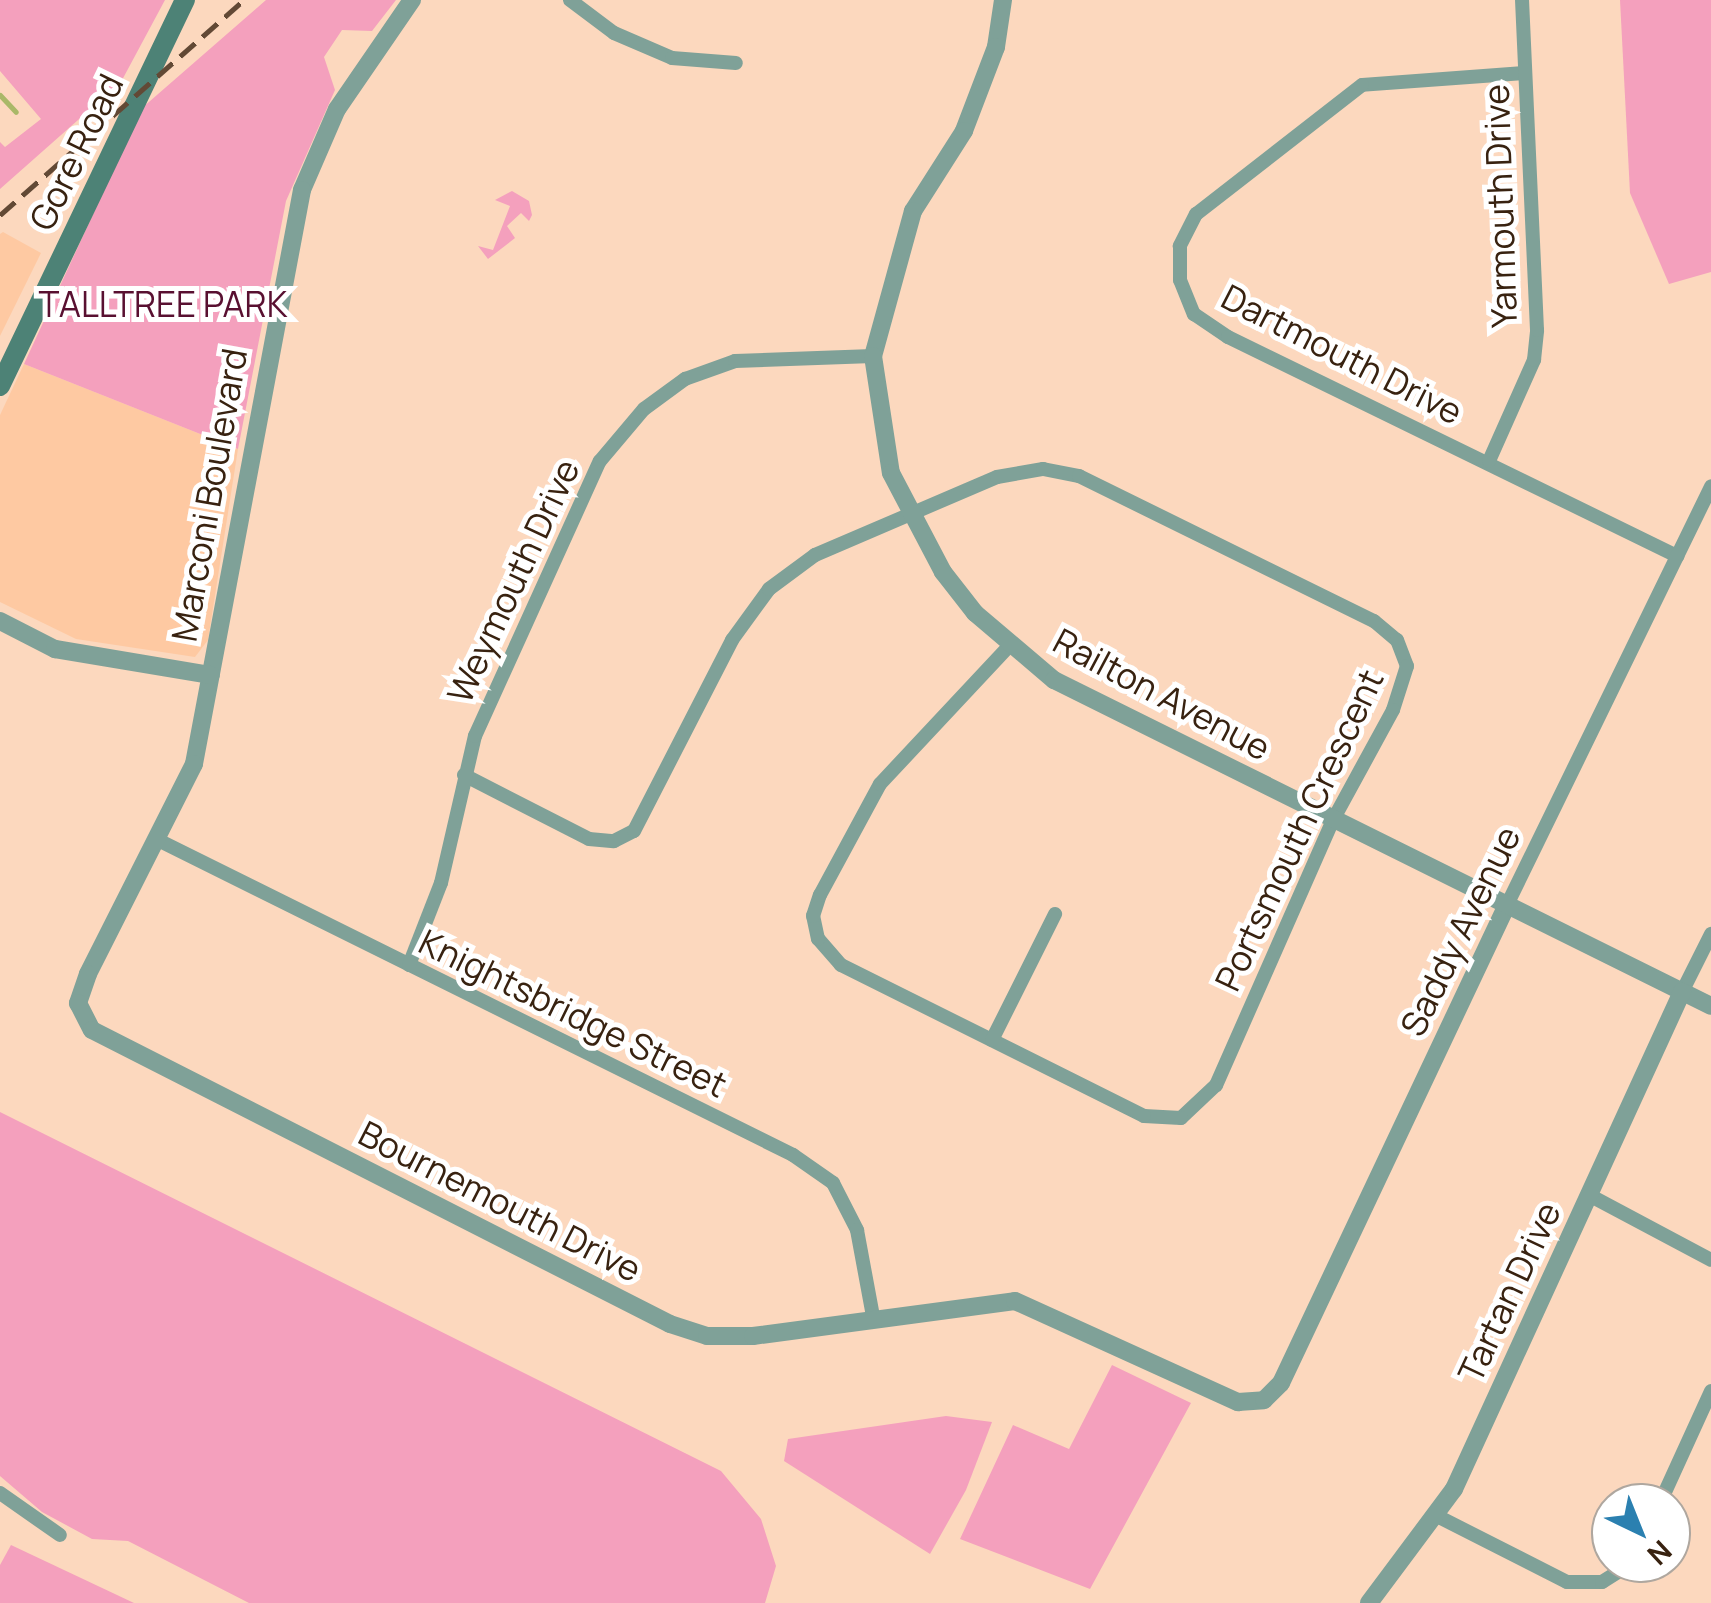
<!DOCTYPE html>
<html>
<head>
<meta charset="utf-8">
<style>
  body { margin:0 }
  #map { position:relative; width:1711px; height:1603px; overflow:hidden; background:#fcd8be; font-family:Manrope,sans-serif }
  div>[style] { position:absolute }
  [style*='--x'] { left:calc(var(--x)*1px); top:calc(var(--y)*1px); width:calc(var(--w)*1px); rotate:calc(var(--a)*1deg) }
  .built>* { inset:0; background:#fec9a2 }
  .green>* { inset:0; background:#f4a0bd }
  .stream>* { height:5px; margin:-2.5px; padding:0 2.5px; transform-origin:2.5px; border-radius:2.5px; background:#a9b868 }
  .minor>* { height:14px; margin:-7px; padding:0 7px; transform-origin:7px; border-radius:7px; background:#7fa198 }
  .tertiary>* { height:18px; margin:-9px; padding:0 9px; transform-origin:9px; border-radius:9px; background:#7fa198 }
  .secondary>* { height:20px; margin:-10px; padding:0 10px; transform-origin:10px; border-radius:10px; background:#4d8276 }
  .rail>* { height:5px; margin-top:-2.5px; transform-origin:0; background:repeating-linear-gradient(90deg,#624935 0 20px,transparent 0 30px) }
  span { translate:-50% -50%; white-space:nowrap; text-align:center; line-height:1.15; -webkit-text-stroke:10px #fff; paint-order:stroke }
  .street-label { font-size:35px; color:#382210 }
  .park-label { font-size:35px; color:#591031 }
  .north { position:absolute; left:1591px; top:1483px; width:100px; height:100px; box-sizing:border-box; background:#fff; border:2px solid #afa79f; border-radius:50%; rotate:137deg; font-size:28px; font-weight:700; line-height:40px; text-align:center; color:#382210 }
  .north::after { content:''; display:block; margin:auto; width:35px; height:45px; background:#2b80b0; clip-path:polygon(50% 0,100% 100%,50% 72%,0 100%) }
</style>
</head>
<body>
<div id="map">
  <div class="built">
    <div style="clip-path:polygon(3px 232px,41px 253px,0 336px,0 234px)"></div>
    <div style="clip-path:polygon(24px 364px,238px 449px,208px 640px,195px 657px,76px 639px,0 602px,0 415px)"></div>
  </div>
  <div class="green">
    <div style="clip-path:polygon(0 0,165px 0,121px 82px,0 189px,0 142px,5px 147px,41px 119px,0 71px)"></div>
    <div style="clip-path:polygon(266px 0,396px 0,372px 31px,342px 30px,324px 57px,335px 90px,286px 201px,238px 449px,24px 364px,142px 108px)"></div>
    <div style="clip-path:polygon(1620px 0,1711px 0,1711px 272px,1669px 284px,1630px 193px)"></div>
    <div style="clip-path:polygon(512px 191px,529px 201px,532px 215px,529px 221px,521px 213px,507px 226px,515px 238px,488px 259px,478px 246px,493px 250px,510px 206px,495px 200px)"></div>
    <div style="clip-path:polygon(0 1112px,721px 1471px,761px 1519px,776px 1566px,765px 1603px,249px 1603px,128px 1541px,92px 1539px,42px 1512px,0 1476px)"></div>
    <div style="clip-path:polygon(1112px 1365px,1191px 1403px,1090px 1589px,960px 1539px,1013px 1425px,1069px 1449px)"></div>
    <div style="clip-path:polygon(946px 1416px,992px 1422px,966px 1490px,930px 1554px,784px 1461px,788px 1439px)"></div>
    <div style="clip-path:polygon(11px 1545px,134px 1603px,0 1603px,0 1565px)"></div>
  </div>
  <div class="stream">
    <div style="--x:0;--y:95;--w:23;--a:47"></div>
  </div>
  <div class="minor">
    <div style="--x:570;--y:0;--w:55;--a:36.9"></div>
    <div style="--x:614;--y:33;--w:63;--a:23.3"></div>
    <div style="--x:672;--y:58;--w:64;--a:4.5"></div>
    <div style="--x:1524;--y:73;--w:162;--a:175.8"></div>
    <div style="--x:1362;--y:85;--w:210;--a:142.1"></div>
    <div style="--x:1196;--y:214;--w:36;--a:117"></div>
    <div style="--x:1180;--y:246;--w:34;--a:90"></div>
    <div style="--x:1180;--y:280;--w:37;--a:68"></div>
    <div style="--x:1194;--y:314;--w:41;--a:34.1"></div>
    <div style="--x:1228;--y:337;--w:500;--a:26"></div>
    <div style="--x:1489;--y:461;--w:111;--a:-66"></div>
    <div style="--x:1534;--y:360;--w:30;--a:-84"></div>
    <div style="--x:1537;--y:330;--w:330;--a:-92.6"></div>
    <div style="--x:464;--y:775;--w:140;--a:27.1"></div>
    <div style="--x:589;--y:839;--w:25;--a:5"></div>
    <div style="--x:614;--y:841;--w:22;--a:-27"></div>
    <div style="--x:634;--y:831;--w:215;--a:-62.8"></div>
    <div style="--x:732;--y:640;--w:63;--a:-54"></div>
    <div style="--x:769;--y:589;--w:57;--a:-36.5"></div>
    <div style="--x:815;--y:555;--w:198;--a:-23.2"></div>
    <div style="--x:997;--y:477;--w:47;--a:-9.9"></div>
    <div style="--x:1043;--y:469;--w:37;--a:11"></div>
    <div style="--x:1079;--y:476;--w:329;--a:26.2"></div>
    <div style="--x:1374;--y:621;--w:30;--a:40"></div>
    <div style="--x:1397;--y:640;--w:28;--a:69"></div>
    <div style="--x:1407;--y:666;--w:46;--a:107.7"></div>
    <div style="--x:1393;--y:710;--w:125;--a:118.6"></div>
    <div style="--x:1333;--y:820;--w:290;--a:113.8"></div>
    <div style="--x:1216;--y:1085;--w:48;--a:136.7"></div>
    <div style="--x:1181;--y:1118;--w:37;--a:-177"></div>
    <div style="--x:1144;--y:1116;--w:339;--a:-153.5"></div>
    <div style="--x:841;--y:965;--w:35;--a:-131"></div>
    <div style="--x:818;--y:939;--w:24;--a:-102"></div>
    <div style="--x:813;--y:916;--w:22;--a:-72"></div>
    <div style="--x:820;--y:895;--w:126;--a:-61.6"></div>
    <div style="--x:880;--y:784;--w:189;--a:-46.9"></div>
    <div style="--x:158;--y:840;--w:709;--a:26.38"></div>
    <div style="--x:793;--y:1155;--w:49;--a:35"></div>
    <div style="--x:833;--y:1183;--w:53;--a:62.9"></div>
    <div style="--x:857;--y:1230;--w:87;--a:79.5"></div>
    <div style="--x:1506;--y:907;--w:468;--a:-64"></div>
    <div style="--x:409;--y:965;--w:88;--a:-68.7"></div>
    <div style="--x:441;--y:883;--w:151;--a:-77"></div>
    <div style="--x:475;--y:736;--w:302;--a:-65.6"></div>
    <div style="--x:600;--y:461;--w:68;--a:-49.8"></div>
    <div style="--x:644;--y:409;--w:51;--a:-36.2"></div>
    <div style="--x:685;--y:379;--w:53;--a:-19.8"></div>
    <div style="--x:735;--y:361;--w:138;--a:-2.1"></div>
    <div style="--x:1682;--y:992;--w:65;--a:-63.4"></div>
    <div style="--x:992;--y:1040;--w:141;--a:-63.4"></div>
    <div style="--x:1589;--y:1195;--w:138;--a:28"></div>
    <div style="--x:0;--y:1493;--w:73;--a:35"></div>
    <div style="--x:1660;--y:1503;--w:123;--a:-65.5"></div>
    <div style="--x:1435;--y:1515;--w:148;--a:26.9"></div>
    <div style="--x:1567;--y:1582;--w:35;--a:0"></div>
    <div style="--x:1602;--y:1582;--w:36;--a:-32"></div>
  </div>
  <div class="tertiary">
    <div style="--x:412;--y:0;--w:132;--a:124.5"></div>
    <div style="--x:337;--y:109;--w:88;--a:113.4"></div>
    <div style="--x:302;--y:190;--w:584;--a:100.66"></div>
    <div style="--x:194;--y:764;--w:235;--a:116.8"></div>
    <div style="--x:88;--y:974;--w:31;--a:109"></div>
    <div style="--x:78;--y:1003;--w:30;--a:63"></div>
    <div style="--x:92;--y:1030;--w:648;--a:26.96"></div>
    <div style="--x:670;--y:1324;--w:39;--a:18"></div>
    <div style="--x:707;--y:1336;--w:46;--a:0"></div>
    <div style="--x:753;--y:1336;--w:264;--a:-7.6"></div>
    <div style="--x:1015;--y:1301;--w:245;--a:24.4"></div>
    <div style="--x:1238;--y:1402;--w:26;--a:-4"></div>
    <div style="--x:1264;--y:1400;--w:24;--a:-45"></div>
    <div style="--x:1281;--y:1383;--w:526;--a:-64.7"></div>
    <div style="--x:1003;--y:0;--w:48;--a:98.5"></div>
    <div style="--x:996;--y:47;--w:90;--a:110.9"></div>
    <div style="--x:964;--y:131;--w:95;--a:122.5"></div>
    <div style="--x:913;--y:211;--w:150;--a:105.4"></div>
    <div style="--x:873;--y:356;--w:118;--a:81.3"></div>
    <div style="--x:891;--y:473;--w:112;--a:62.3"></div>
    <div style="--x:943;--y:572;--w:52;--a:52"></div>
    <div style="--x:975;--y:613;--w:104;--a:40.3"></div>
    <div style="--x:1054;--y:680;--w:733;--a:26.39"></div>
    <div style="--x:0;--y:621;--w:62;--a:27"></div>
    <div style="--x:55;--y:649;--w:158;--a:9.5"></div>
    <div style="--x:1369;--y:1603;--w:142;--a:-53.3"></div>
    <div style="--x:1454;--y:1489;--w:547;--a:-65.36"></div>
  </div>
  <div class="secondary">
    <div style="--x:0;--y:386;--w:428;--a:-64.4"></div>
  </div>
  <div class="rail">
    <div style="--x:0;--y:215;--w:325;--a:-41.4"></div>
  </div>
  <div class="street-label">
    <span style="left:76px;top:152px;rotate:-64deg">Gore Road</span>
    <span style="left:1500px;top:206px;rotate:-92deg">Yarmouth Drive</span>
    <span style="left:1342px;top:354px;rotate:27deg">Dartmouth Drive</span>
    <span style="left:209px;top:495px;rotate:-80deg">Marconi Boulevard</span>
    <span style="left:513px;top:581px;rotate:-65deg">Weymouth Drive</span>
    <span style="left:1162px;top:694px;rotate:28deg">Railton Avenue</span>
    <span style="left:1299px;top:830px;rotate:-65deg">Portsmouth Crescent</span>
    <span style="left:1460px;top:931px;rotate:-64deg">Saddy Avenue</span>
    <span style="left:573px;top:1013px;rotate:26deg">Knightsbridge Street</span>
    <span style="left:500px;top:1201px;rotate:27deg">Bournemouth Drive</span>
    <span style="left:1509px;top:1292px;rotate:-65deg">Tartan Drive</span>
  </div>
  <div class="park-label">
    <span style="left:163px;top:304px">TALLTREE PARK</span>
  </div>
  <div class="north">N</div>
</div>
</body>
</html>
